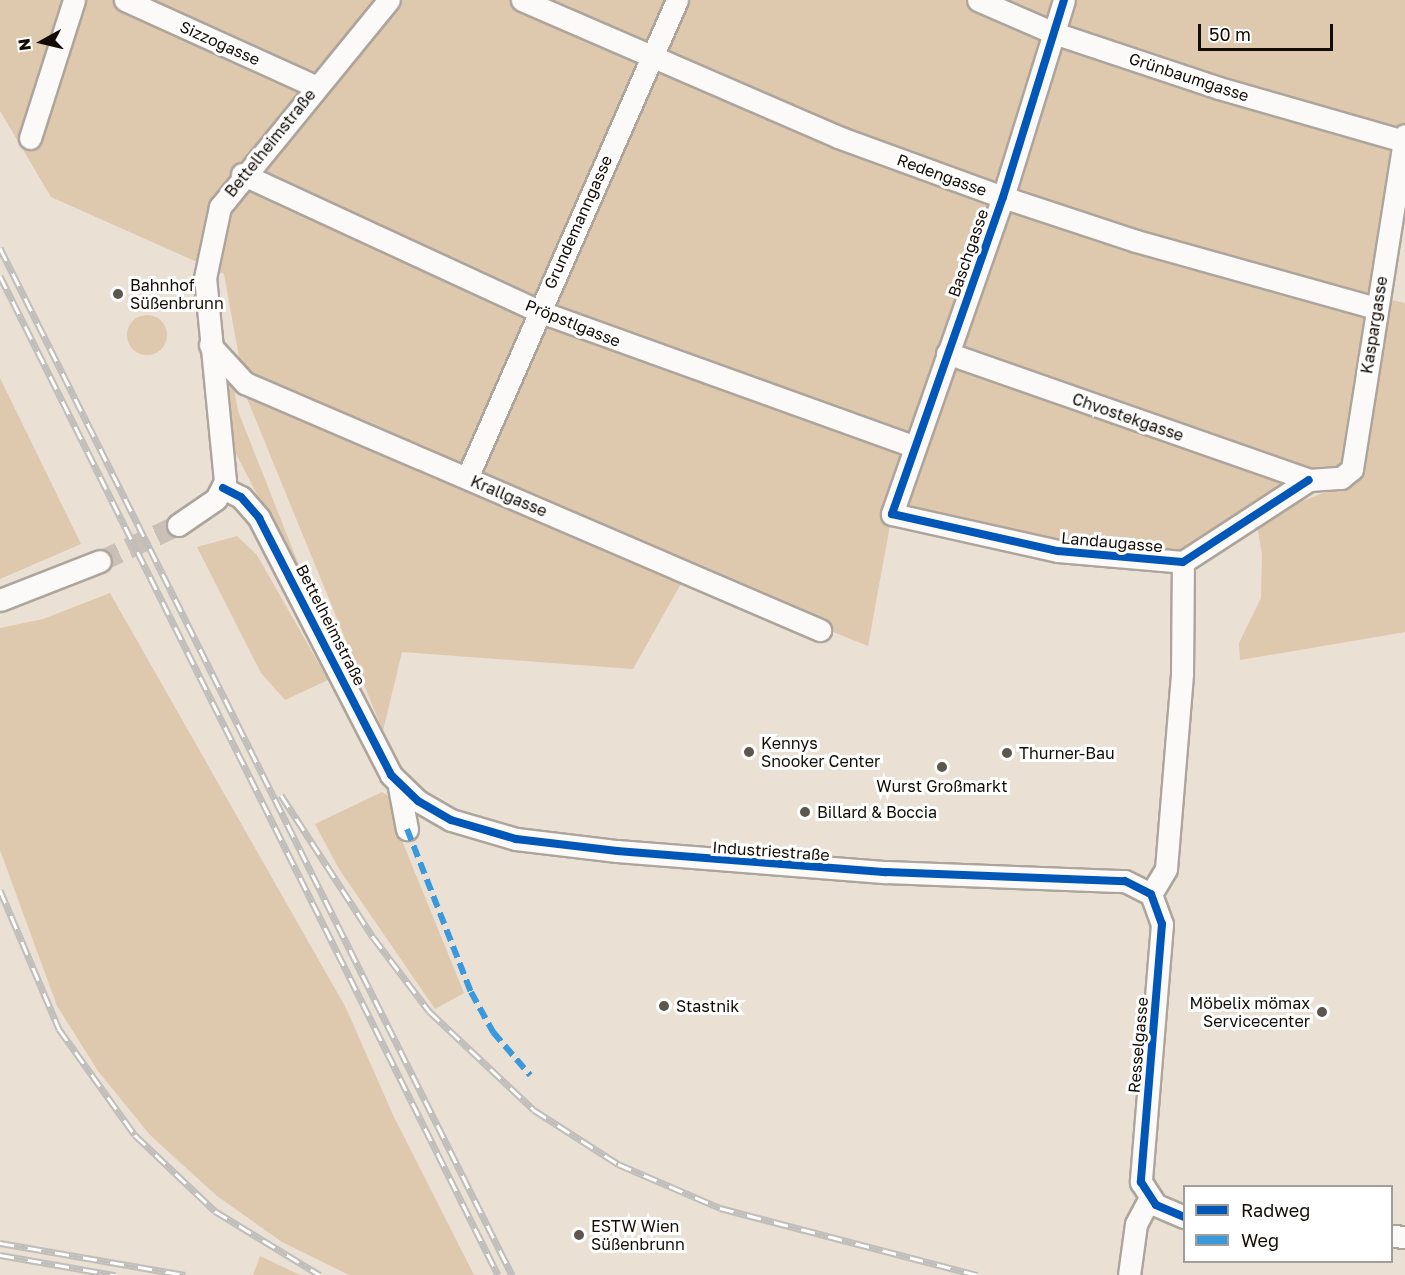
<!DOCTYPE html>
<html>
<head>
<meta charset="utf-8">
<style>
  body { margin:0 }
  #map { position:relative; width:1405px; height:1275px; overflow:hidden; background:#eae0d4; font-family:"Golos Text",sans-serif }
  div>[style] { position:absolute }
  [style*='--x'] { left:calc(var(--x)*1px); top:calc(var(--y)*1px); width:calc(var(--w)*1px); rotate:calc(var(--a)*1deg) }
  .green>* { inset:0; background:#dec8ae }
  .round { border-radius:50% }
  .minor-tunnel>* { height:21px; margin-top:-10.5px; transform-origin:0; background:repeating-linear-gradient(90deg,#cac0b5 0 21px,transparent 0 31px) }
  .roads { filter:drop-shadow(2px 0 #ada59c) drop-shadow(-2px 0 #ada59c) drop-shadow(0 2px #ada59c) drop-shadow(0 -2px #ada59c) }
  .minor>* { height:21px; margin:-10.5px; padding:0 10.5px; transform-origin:10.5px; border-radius:10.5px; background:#fcfaf9 }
  .rail>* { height:7px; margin-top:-3.5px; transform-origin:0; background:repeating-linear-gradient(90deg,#fff 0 14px,#c0bdba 0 28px); box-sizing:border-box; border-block:2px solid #c0bdba }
  .quiet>* { height:6px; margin-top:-3px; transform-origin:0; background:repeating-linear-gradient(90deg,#3a99dd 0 12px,transparent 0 18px) }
  .cycleway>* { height:8px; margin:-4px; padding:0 4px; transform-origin:4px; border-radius:4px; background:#0057b8 }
  .dots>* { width:16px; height:16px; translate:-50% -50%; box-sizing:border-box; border:3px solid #fff; border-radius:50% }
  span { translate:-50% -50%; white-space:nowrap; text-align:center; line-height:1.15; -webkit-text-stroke:6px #fff; paint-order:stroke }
  .street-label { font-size:16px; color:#120c05 }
  .poi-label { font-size:16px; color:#120c05 }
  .left { translate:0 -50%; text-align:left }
  .right { translate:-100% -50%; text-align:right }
  .legend { position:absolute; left:1183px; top:1185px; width:210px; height:78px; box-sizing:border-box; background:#fff; border:2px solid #a09e9b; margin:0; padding:8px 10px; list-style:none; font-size:18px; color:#120c05 }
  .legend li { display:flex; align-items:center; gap:12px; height:30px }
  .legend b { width:30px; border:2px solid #a09e9b }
  .north { position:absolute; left:12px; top:12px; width:60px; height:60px; -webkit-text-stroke:4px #fff; paint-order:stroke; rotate:262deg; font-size:16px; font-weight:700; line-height:24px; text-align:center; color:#120c05 }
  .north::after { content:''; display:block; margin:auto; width:21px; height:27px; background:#120c05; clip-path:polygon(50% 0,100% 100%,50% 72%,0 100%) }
  .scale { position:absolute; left:1198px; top:24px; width:135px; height:27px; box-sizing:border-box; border:3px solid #120c05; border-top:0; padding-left:8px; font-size:18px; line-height:21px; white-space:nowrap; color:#120c05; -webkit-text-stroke:4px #fff; paint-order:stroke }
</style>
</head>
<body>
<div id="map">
  <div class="green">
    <div style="clip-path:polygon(0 0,1405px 0,1405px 135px,1352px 469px,1183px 562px,892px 514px,868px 646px,687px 573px,633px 669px,402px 652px,383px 731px,246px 396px,224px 274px,51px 197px,0 111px)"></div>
    <div style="clip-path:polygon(1391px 300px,1405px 303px,1405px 632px,1240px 660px,1239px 643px,1261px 598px,1262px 555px,1256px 519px,1349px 483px,1361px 459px)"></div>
    <div class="round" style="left:127px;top:315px;width:40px;height:40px"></div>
    <div style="clip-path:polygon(223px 368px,231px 373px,238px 411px,315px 606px,235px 452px)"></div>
    <div style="clip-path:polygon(0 378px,81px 544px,0 579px)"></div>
    <div style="clip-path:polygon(237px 536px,257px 555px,328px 680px,285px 700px,261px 673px,197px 547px)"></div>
    <div style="clip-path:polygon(110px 593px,346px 1008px,393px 1115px,474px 1275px,349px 1275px,282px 1242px,217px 1196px,150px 1135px,98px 1071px,57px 1006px,0 850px,0 628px,43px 619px)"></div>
    <div style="clip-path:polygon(382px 792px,392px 798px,392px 816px,464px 993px,435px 1009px,339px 869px,315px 824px)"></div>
    <div style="clip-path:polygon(260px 1256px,300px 1275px,253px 1275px)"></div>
  </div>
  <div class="minor-tunnel">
    <div style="--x:100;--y:561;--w:86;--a:-24.8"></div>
  </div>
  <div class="roads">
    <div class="minor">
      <div style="--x:125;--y:0;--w:209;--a:24.4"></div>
      <div style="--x:522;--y:0;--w:344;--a:23.4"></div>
      <div style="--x:838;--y:137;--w:176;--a:20"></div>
      <div style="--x:1003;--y:197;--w:140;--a:18.3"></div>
      <div style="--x:1136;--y:241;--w:249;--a:15.6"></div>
      <div style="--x:978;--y:0;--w:83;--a:23.5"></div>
      <div style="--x:1054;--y:33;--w:174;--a:18.4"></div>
      <div style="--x:1219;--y:88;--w:192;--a:16"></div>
      <div style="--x:1064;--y:0;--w:206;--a:107.2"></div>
      <div style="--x:1003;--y:197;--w:336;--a:109.3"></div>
      <div style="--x:892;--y:514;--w:170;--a:12.6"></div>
      <div style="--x:1058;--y:551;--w:125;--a:5"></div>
      <div style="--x:1183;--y:562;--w:150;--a:-33.1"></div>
      <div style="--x:30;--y:138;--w:145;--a:-72.3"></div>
      <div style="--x:242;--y:174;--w:326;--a:24.8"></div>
      <div style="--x:538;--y:311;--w:400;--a:19.8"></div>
      <div style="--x:210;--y:345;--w:52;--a:47.4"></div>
      <div style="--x:245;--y:383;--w:626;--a:23.25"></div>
      <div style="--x:947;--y:353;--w:384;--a:19.3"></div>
      <div style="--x:1309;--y:480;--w:32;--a:-4"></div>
      <div style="--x:1341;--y:478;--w:14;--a:-39"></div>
      <div style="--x:1352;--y:469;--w:338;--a:-81"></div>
      <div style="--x:467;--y:478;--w:522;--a:-66.28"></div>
      <div style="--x:223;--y:488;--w:20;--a:27"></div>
      <div style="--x:241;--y:497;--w:28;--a:49"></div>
      <div style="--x:259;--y:518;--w:289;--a:62.8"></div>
      <div style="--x:391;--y:775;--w:37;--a:44"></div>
      <div style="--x:418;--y:801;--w:38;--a:30"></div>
      <div style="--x:451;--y:820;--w:68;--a:16.3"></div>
      <div style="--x:516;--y:839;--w:102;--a:6.8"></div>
      <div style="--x:617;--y:851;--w:270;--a:4.5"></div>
      <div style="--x:886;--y:872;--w:239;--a:2.2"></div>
      <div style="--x:1125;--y:881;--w:29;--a:27"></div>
      <div style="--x:1151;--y:894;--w:32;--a:70"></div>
      <div style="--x:1162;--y:924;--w:259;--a:94.7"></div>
      <div style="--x:1141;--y:1182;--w:27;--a:57"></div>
      <div style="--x:1156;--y:1205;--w:30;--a:23"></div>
      <div style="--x:178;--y:525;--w:46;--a:-34.4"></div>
      <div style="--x:216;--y:499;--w:20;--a:-63"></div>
      <div style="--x:225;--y:481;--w:204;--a:-95.6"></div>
      <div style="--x:205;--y:278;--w:73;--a:-78.1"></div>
      <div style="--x:220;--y:207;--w:267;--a:-50.8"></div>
      <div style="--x:0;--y:600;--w:107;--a:-21.3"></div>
      <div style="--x:399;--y:787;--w:43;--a:79.2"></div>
      <div style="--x:1151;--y:894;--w:29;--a:-59"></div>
      <div style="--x:1166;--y:869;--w:197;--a:-85.3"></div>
      <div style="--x:1182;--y:673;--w:111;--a:-89.5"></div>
      <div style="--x:1392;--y:1236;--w:13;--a:4"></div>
      <div style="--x:1129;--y:1275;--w:51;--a:-82.2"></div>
      <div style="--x:1136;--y:1224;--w:27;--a:-62"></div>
    </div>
  </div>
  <div class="rail">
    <div style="--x:0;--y:248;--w:1148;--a:63.5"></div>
    <div style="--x:0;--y:276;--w:1116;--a:63.5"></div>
    <div style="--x:281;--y:795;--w:169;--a:57.1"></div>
    <div style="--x:373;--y:937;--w:93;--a:52.9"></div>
    <div style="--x:429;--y:1011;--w:144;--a:43.3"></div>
    <div style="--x:534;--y:1110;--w:100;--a:32.7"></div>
    <div style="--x:618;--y:1164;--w:111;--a:23.3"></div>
    <div style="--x:720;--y:1208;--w:266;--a:14.6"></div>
    <div style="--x:0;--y:890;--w:151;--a:67"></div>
    <div style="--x:59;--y:1029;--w:130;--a:54.4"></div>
    <div style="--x:135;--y:1135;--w:110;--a:43.5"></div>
    <div style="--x:215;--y:1211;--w:123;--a:31.4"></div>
    <div style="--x:0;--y:1243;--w:188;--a:9.8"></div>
    <div style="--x:0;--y:1255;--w:117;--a:9.9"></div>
  </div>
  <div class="quiet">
    <div style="--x:407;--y:829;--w:175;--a:68.6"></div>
    <div style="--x:471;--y:992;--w:46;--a:61.2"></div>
    <div style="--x:493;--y:1032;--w:57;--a:49.3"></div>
  </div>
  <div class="cycleway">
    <div style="--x:1064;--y:0;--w:206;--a:107.2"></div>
    <div style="--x:1003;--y:197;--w:336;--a:109.3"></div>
    <div style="--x:892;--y:514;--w:170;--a:12.6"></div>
    <div style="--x:1058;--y:551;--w:125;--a:5"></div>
    <div style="--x:1183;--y:562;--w:150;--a:-33.1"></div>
    <div style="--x:223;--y:488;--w:20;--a:27"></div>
    <div style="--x:241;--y:497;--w:28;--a:49"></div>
    <div style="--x:259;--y:518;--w:289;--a:62.8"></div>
    <div style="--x:391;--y:775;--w:37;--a:44"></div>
    <div style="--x:418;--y:801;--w:38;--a:30"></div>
    <div style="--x:451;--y:820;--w:68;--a:16.3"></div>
    <div style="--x:516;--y:839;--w:102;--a:6.8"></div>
    <div style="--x:617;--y:851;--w:270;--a:4.5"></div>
    <div style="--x:886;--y:872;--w:239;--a:2.2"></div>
    <div style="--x:1125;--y:881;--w:29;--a:27"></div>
    <div style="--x:1151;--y:894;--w:32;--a:70"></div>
    <div style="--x:1162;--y:924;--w:259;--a:94.7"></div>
    <div style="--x:1141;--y:1182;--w:27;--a:57"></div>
    <div style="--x:1156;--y:1205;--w:30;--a:23"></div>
  </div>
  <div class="dots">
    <div style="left:118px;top:294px;background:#5e564d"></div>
    <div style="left:749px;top:752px;background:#5e564d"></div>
    <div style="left:1007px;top:753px;background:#5e564d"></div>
    <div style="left:942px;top:767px;background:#5e564d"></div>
    <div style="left:805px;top:812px;background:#5e564d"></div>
    <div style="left:664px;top:1006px;background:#5e564d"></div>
    <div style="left:1322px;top:1012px;background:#5e564d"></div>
    <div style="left:579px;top:1235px;background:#5e564d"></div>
  </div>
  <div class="street-label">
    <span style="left:220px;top:43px;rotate:24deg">Sizzogasse</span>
    <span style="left:1189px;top:77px;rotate:18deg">Grünbaumgasse</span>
    <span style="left:270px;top:143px;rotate:-51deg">Bettelheimstraße</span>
    <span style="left:942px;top:175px;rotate:20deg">Redengasse</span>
    <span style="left:578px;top:222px;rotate:-66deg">Grundemanngasse</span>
    <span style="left:968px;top:253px;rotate:-71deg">Baschgasse</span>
    <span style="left:573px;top:323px;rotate:22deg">Pröpstlgasse</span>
    <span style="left:1374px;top:325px;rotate:-81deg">Kaspargasse</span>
    <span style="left:1128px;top:417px;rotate:19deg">Chvostekgasse</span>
    <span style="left:509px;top:496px;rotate:23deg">Krallgasse</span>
    <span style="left:1112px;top:542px;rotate:5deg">Landaugasse</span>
    <span style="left:331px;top:625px;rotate:63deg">Bettelheimstraße</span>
    <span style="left:771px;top:851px;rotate:4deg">Industriestraße</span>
    <span style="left:1138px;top:1045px;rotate:-85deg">Resselgasse</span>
  </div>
  <div class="poi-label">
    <span class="left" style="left:130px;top:294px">Bahnhof<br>Süßenbrunn</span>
    <span class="left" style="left:761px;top:752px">Kennys<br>Snooker Center</span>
    <span class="left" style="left:1019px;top:753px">Thurner-Bau</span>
    <span style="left:942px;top:786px">Wurst Großmarkt</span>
    <span class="left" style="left:817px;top:812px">Billard &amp; Boccia</span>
    <span class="right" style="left:1310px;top:1012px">Möbelix mömax<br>Servicecenter</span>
    <span class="left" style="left:676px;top:1006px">Stastnik</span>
    <span class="left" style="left:591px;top:1235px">ESTW Wien<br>Süßenbrunn</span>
  </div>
  <ul class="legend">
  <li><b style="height:8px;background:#0057b8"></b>Radweg</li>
  <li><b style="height:8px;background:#3a99dd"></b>Weg</li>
  </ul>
  <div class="north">N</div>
  <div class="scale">50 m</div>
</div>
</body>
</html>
